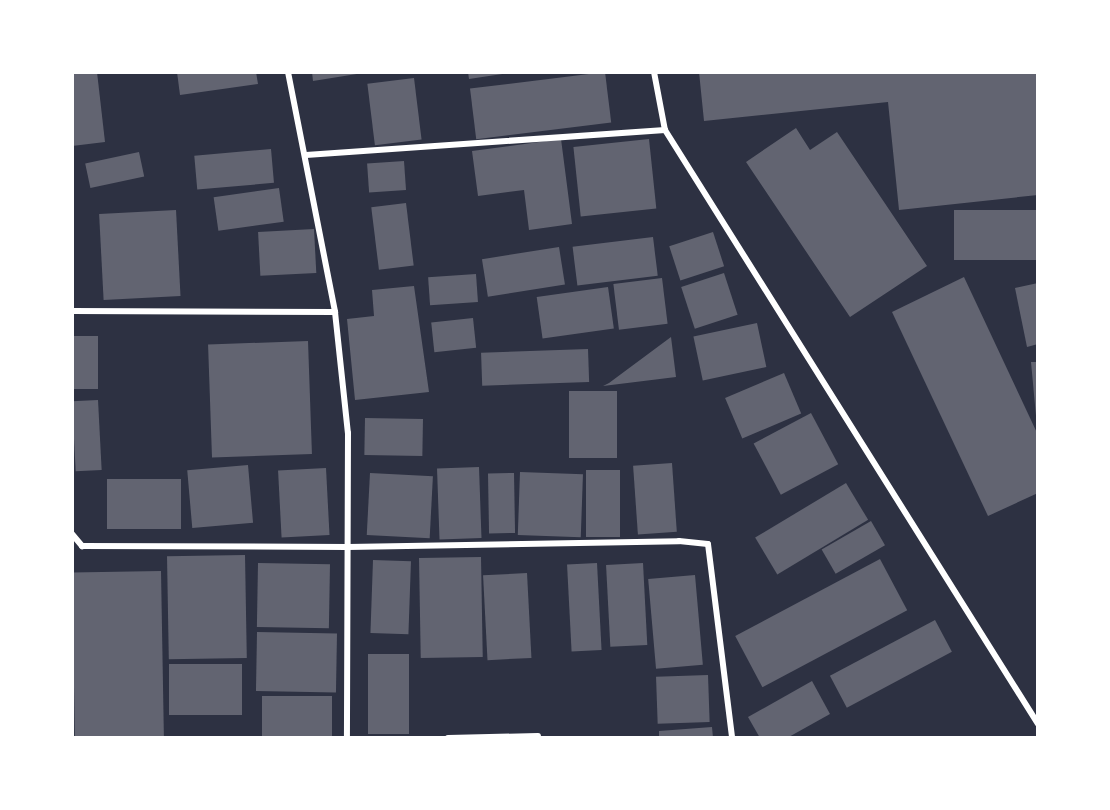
<!DOCTYPE html>
<html>
<head>
<meta charset="utf-8">
<style>
  body { margin:0 }
  #map { position:relative; width:1110px; height:810px; overflow:hidden; background:#2d3142; font-family:Commissioner,sans-serif }
  div>[style] { position:absolute }
  [style*='--x'] { left:calc(var(--x)*1px); top:calc(var(--y)*1px); width:calc(var(--w)*1px); rotate:calc(var(--a)*1deg) }
  .building>* { inset:0; background:#626471; transform-origin:0 0 }
  .minor>* { height:6px; margin:-3px; padding:0 3px; transform-origin:3px; border-radius:3px; background:#fff }
  span { translate:-50% -50%; white-space:nowrap; text-align:center; line-height:1.15; -webkit-text-stroke:4.5px #fff; paint-order:stroke }
  .frame { position:absolute; inset:0; border:74px solid #fff; pointer-events:none }
</style>
</head>
<body>
<div id="map">
  <div class="building">
    <div style="clip-path:polygon(72px 72px,97px 72px,105px 142px,72px 146px)"></div>
    <div style="clip-path:polygon(177px 72px,256px 72px,258px 84px,180px 95px)"></div>
    <div style="clip-path:polygon(312px 72px,363px 72px,363px 73px,313px 81px)"></div>
    <div style="clip-path:polygon(468px 72px,509px 72px,509px 73px,469px 79px)"></div>
    <div style="left:605px;top:72px;width:51px;height:136px;rotate:83deg"></div>
    <div style="clip-path:polygon(699px 72px,1038px 72px,1038px 195px,899px 210px,888px 102px,704px 121px)"></div>
    <div style="left:414px;top:78px;width:62px;height:47px;rotate:83deg"></div>
    <div style="clip-path:polygon(796px 128px,810px 150px,837px 132px,927px 266px,850px 317px,746px 162px)"></div>
    <div style="clip-path:polygon(561px 139px,572px 224px,529px 230px,524px 190px,478px 196px,472px 151px)"></div>
    <div style="left:649px;top:139px;width:70px;height:76px;rotate:84deg"></div>
    <div style="left:271px;top:149px;width:34px;height:77px;rotate:85deg"></div>
    <div style="left:139px;top:152px;width:25px;height:55px;rotate:78deg"></div>
    <div style="left:404px;top:161px;width:29px;height:37px;rotate:86deg"></div>
    <div style="left:279px;top:188px;width:34px;height:66px;rotate:82deg"></div>
    <div style="left:406px;top:203px;width:63px;height:35px;rotate:83deg"></div>
    <div style="left:176px;top:210px;width:86px;height:77px;rotate:87deg"></div>
    <div style="left:1038px;top:210px;width:50px;height:84px;rotate:90deg"></div>
    <div style="left:314px;top:229px;width:44px;height:56px;rotate:87deg"></div>
    <div style="left:713px;top:232px;width:36px;height:46px;rotate:72deg"></div>
    <div style="left:653px;top:237px;width:39px;height:81px;rotate:83deg"></div>
    <div style="left:559px;top:247px;width:38px;height:78px;rotate:81deg"></div>
    <div style="left:724px;top:273px;width:44px;height:45px;rotate:72deg"></div>
    <div style="left:476px;top:274px;width:28px;height:48px;rotate:86deg"></div>
    <div style="clip-path:polygon(964px 277px,1038px 435px,1038px 493px,988px 516px,892px 312px)"></div>
    <div style="left:662px;top:278px;width:46px;height:49px;rotate:83deg"></div>
    <div style="clip-path:polygon(1038px 283px,1038px 344px,1027px 347px,1015px 288px)"></div>
    <div style="clip-path:polygon(414px 286px,429px 392px,355px 400px,347px 319px,374px 316px,372px 290px)"></div>
    <div style="left:608px;top:287px;width:42px;height:72px;rotate:82deg"></div>
    <div style="left:473px;top:318px;width:30px;height:42px;rotate:84deg"></div>
    <div style="left:757px;top:323px;width:45px;height:65px;rotate:78deg"></div>
    <div style="left:72px;top:336px;width:26px;height:53px"></div>
    <div style="clip-path:polygon(671px 337px,676px 377px,603px 386px,609px 383px)"></div>
    <div style="left:308px;top:341px;width:113px;height:100px;rotate:88deg"></div>
    <div style="left:588px;top:349px;width:33px;height:107px;rotate:88deg"></div>
    <div style="clip-path:polygon(1031px 362px,1038px 362px,1038px 416px,1036px 416px)"></div>
    <div style="left:784px;top:373px;width:44px;height:64px;rotate:67deg"></div>
    <div style="left:617px;top:391px;width:67px;height:48px;rotate:90deg"></div>
    <div style="left:98px;top:400px;width:70px;height:26px;rotate:87deg"></div>
    <div style="left:811px;top:413px;width:58px;height:65px;rotate:62deg"></div>
    <div style="left:365px;top:418px;width:58px;height:37px;rotate:1deg"></div>
    <div style="left:672px;top:463px;width:69px;height:39px;rotate:86deg"></div>
    <div style="left:248px;top:465px;width:58px;height:61px;rotate:85deg"></div>
    <div style="left:479px;top:467px;width:71px;height:42px;rotate:88deg"></div>
    <div style="left:326px;top:468px;width:67px;height:48px;rotate:87deg"></div>
    <div style="left:586px;top:470px;width:34px;height:67px"></div>
    <div style="left:520px;top:472px;width:63px;height:63px;rotate:2deg"></div>
    <div style="left:370px;top:473px;width:63px;height:62px;rotate:3deg"></div>
    <div style="left:514px;top:473px;width:60px;height:26px;rotate:89deg"></div>
    <div style="left:107px;top:479px;width:74px;height:50px"></div>
    <div style="left:846px;top:483px;width:43px;height:106px;rotate:59deg"></div>
    <div style="left:871px;top:521px;width:28px;height:57px;rotate:60deg"></div>
    <div style="left:245px;top:555px;width:103px;height:78px;rotate:89deg"></div>
    <div style="left:481px;top:557px;width:100px;height:62px;rotate:89deg"></div>
    <div style="left:880px;top:559px;width:58px;height:164px;rotate:62deg"></div>
    <div style="left:373px;top:560px;width:38px;height:73px;rotate:2deg"></div>
    <div style="left:258px;top:563px;width:72px;height:64px;rotate:1deg"></div>
    <div style="left:597px;top:563px;width:87px;height:30px;rotate:87deg"></div>
    <div style="left:643px;top:563px;width:82px;height:37px;rotate:87deg"></div>
    <div style="left:161px;top:571px;width:167px;height:89px;rotate:89deg"></div>
    <div style="left:527px;top:573px;width:85px;height:44px;rotate:87deg"></div>
    <div style="left:695px;top:575px;width:90px;height:47px;rotate:85deg"></div>
    <div style="left:935px;top:620px;width:36px;height:119px;rotate:62deg"></div>
    <div style="left:257px;top:632px;width:80px;height:59px;rotate:1deg"></div>
    <div style="left:368px;top:654px;width:41px;height:80px"></div>
    <div style="left:242px;top:664px;width:51px;height:73px;rotate:90deg"></div>
    <div style="left:708px;top:675px;width:47px;height:52px;rotate:88deg"></div>
    <div style="clip-path:polygon(812px 681px,830px 714px,787px 738px,760px 738px,748px 717px)"></div>
    <div style="left:332px;top:696px;width:42px;height:70px;rotate:90deg"></div>
    <div style="clip-path:polygon(712px 727px,713px 738px,659px 738px,659px 731px)"></div>
  </div>
  <div class="minor">
    <div style="--x:288;--y:72;--w:245;--a:78.9"></div>
    <div style="--x:335;--y:312;--w:122;--a:83.9"></div>
    <div style="--x:348;--y:433;--w:305;--a:90.2"></div>
    <div style="--x:654;--y:72;--w:59;--a:79.3"></div>
    <div style="--x:665;--y:130;--w:701;--a:57.87"></div>
    <div style="--x:306;--y:155;--w:360;--a:-4"></div>
    <div style="--x:72;--y:311;--w:263;--a:0.2"></div>
    <div style="--x:72;--y:534;--w:16;--a:50"></div>
    <div style="--x:82;--y:546;--w:266;--a:0.2"></div>
    <div style="--x:348;--y:547;--w:331;--a:-1"></div>
    <div style="--x:679;--y:541;--w:29;--a:6"></div>
    <div style="--x:708;--y:544;--w:195;--a:82.9"></div>
    <div style="--x:448;--y:738;--w:90;--a:-1.3"></div>
  </div>
  <div class="frame"></div>
</div>
</body>
</html>
